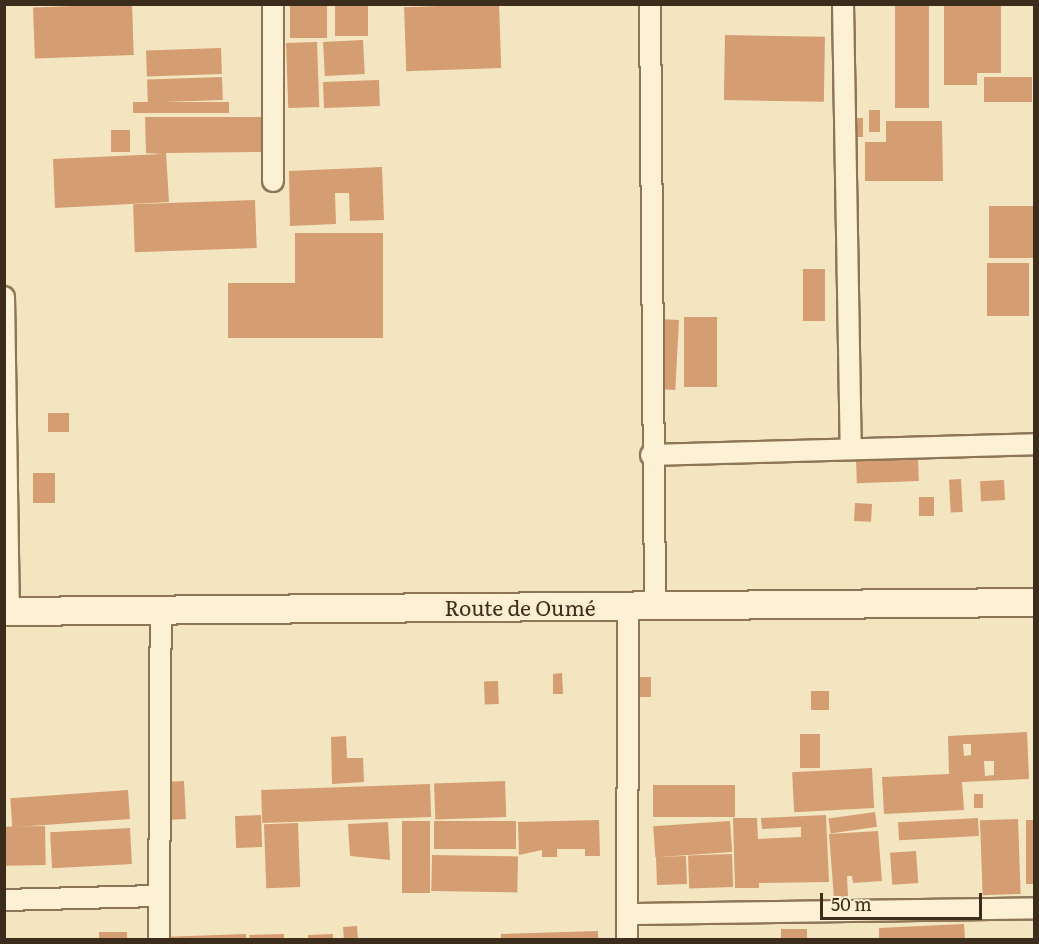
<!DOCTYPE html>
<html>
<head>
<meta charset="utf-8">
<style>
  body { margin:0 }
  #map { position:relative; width:1039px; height:944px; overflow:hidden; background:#f2e5c0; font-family:Literata,serif }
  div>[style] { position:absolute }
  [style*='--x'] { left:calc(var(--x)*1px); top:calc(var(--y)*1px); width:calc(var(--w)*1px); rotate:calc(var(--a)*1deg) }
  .building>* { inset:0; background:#d59d72; transform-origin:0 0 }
  .roads { filter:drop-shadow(2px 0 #8e7556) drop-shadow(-2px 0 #8e7556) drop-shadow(0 2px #8e7556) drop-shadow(0 -2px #8e7556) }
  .street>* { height:20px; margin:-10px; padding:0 10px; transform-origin:10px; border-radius:10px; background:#fcf1d4 }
  .secondary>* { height:27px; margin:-13.5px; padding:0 13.5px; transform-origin:13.5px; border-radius:13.5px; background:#fcf1d4 }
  span { translate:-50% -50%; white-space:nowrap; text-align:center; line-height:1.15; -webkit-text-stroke:6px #f9eed0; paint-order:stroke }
  .street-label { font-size:21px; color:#3c2c1c }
  .frame { position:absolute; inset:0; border:6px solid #3c2c1c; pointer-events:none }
  .scale { position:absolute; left:820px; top:893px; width:162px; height:27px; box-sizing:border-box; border:3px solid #3c2c1c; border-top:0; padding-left:8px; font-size:18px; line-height:21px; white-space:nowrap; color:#3c2c1c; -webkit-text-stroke:4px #f9eed0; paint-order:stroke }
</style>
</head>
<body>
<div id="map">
  <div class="building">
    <div style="left:132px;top:4px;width:51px;height:99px;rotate:88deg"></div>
    <div style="left:290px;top:4px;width:37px;height:34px"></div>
    <div style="left:335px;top:4px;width:33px;height:32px"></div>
    <div style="left:499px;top:4px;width:64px;height:95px;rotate:88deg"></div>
    <div style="left:895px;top:4px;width:34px;height:104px"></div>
    <div style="clip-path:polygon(944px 4px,1001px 4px,1001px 73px,977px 73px,977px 85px,944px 85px)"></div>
    <div style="left:725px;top:35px;width:100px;height:65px;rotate:1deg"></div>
    <div style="left:363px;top:40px;width:34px;height:40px;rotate:87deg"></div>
    <div style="left:317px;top:42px;width:65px;height:31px;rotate:88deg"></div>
    <div style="left:221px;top:48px;width:26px;height:75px;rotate:88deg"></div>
    <div style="left:222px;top:77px;width:23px;height:75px;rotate:88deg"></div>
    <div style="left:1032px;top:77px;width:25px;height:48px;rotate:90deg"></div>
    <div style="left:379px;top:80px;width:26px;height:56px;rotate:88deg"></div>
    <div style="left:229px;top:102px;width:11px;height:96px;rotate:90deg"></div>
    <div style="left:869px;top:110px;width:11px;height:22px"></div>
    <div style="clip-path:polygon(145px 117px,262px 117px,262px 152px,166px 153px,169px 202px,55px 208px,53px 159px,162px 154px,146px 153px)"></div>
    <div style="left:850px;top:118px;width:13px;height:19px"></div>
    <div style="clip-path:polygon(886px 121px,942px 121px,943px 181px,865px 181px,865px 142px,886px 142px)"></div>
    <div style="left:130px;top:130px;width:22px;height:19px;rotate:90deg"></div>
    <div style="clip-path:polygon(382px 167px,384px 220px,350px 221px,349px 193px,335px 193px,336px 224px,290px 226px,289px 171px)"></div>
    <div style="left:255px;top:200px;width:48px;height:122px;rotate:88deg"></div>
    <div style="left:1034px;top:206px;width:52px;height:45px;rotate:90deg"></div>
    <div style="clip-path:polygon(295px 233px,383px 233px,383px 338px,228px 338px,228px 283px,295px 283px)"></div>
    <div style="left:987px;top:263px;width:42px;height:53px"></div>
    <div style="left:803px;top:269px;width:22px;height:52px"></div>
    <div style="left:717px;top:317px;width:70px;height:33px;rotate:90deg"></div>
    <div style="left:658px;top:319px;width:21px;height:70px;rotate:3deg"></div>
    <div style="left:48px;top:413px;width:21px;height:19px"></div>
    <div style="left:918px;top:458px;width:23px;height:62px;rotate:88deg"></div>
    <div style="left:33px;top:473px;width:22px;height:30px"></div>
    <div style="left:961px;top:479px;width:33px;height:12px;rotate:87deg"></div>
    <div style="left:1004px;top:480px;width:20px;height:24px;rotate:87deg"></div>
    <div style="left:934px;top:497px;width:19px;height:15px;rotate:90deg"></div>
    <div style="left:855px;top:503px;width:17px;height:18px;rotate:3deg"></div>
    <div style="clip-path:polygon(562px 673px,563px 694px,553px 694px,553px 674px)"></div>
    <div style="left:635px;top:677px;width:16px;height:20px"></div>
    <div style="left:498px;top:681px;width:23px;height:14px;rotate:88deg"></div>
    <div style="left:829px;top:691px;width:19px;height:18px;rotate:90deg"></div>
    <div style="clip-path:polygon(evenodd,1027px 732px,1029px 779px,962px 782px,964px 810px,884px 814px,882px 777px,949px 774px,948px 736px,1027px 732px,963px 744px,971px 744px,971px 755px,964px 756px,963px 744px,1027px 732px,984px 761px,994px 761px,994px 775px,985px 776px,984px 761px)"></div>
    <div style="left:800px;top:734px;width:20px;height:34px"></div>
    <div style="clip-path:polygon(346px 736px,347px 758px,363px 758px,364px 782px,332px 784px,331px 737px)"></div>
    <div style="left:872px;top:768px;width:40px;height:80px;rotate:87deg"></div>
    <div style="left:184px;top:781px;width:38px;height:20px;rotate:87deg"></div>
    <div style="left:505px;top:781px;width:36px;height:71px;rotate:88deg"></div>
    <div style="left:430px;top:784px;width:33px;height:169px;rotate:88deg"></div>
    <div style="left:735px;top:785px;width:32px;height:82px;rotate:90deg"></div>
    <div style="left:128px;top:790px;width:29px;height:118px;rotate:86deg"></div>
    <div style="left:974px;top:794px;width:9px;height:14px"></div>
    <div style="left:875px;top:812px;width:15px;height:47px;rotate:82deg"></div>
    <div style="left:261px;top:815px;width:32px;height:26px;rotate:88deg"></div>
    <div style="clip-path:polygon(826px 815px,829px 882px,759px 883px,759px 888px,735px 888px,733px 818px,757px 818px,758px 839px,801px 837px,801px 827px,762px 829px,761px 818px)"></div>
    <div style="left:978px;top:818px;width:18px;height:80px;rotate:87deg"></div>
    <div style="left:1018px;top:819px;width:75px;height:38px;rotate:88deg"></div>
    <div style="clip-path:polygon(599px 820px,600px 856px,585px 856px,585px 849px,557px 849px,557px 857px,542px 857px,542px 850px,519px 855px,518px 822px)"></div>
    <div style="left:1026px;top:820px;width:8px;height:64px"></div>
    <div style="left:402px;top:821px;width:28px;height:72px"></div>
    <div style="left:516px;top:821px;width:28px;height:82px;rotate:90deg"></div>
    <div style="left:730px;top:821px;width:31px;height:77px;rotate:86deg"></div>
    <div style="clip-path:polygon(388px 822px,390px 860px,350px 856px,348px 824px)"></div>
    <div style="left:298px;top:823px;width:64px;height:34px;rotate:88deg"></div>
    <div style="left:45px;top:826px;width:39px;height:41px;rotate:89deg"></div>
    <div style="left:130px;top:828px;width:36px;height:80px;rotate:87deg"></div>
    <div style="clip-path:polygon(878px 831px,882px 881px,853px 883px,852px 876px,847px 876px,848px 897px,834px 898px,829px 834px)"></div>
    <div style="left:916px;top:851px;width:32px;height:26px;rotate:86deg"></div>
    <div style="left:732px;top:854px;width:33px;height:44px;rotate:88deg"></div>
    <div style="left:432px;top:855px;width:86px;height:36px;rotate:1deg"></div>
    <div style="left:686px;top:856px;width:28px;height:30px;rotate:88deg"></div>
    <div style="clip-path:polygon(964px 924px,965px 940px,879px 940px,879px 928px)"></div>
    <div style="left:357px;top:926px;width:14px;height:14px;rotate:86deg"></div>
    <div style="left:807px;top:929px;width:11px;height:26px;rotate:90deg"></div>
    <div style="clip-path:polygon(598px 931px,598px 940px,501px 940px,501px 934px)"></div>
    <div style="left:127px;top:932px;width:8px;height:28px;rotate:90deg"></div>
    <div style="clip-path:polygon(246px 934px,246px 940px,161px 940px,161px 937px)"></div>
    <div style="clip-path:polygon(284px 934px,284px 940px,250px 940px,249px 935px)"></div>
    <div style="clip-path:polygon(333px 934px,333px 940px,308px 940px,308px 935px)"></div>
  </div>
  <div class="roads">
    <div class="street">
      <div style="--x:650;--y:4;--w:601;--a:89.52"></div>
      <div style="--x:843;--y:4;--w:443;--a:89"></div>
      <div style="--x:273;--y:181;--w:177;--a:-90"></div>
      <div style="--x:4;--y:297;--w:314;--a:89.1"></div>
      <div style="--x:651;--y:455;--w:383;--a:-1.6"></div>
      <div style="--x:4;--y:900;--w:155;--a:-1.5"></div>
      <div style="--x:628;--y:914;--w:406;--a:-0.8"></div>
      <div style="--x:159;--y:940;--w:330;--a:-89.7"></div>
      <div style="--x:627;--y:940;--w:334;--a:-89.8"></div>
    </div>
    <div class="secondary">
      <div style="--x:4;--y:611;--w:1030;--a:-0.5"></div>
    </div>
  </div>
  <div class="street-label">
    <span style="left:520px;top:607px">Route de Oumé</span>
  </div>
  <div class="frame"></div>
  <div class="scale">50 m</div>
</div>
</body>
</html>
